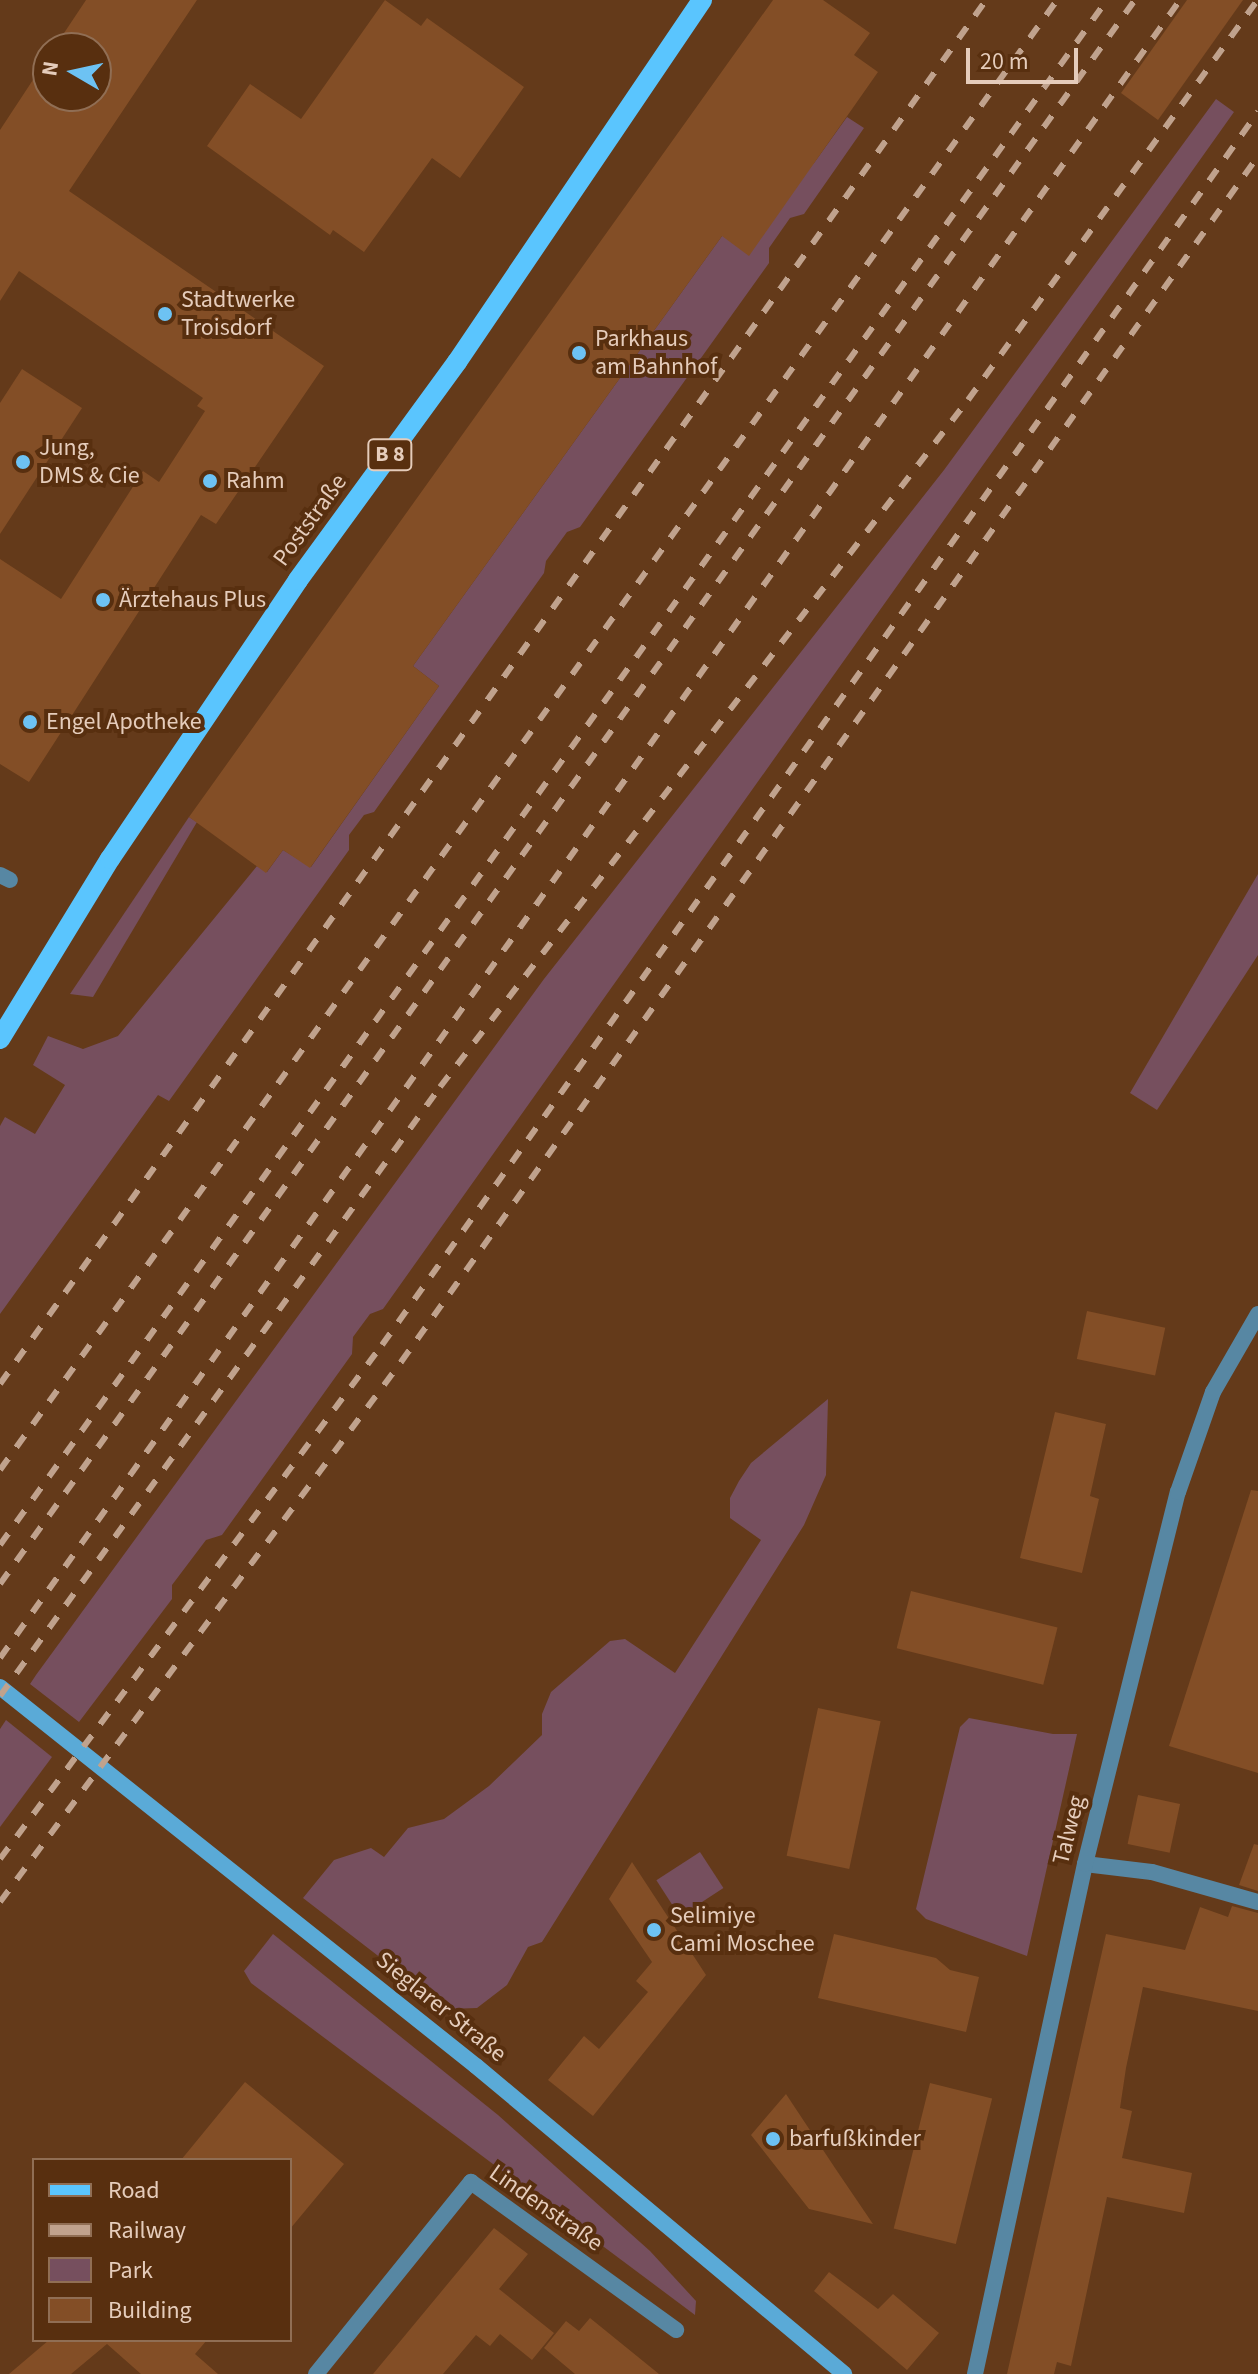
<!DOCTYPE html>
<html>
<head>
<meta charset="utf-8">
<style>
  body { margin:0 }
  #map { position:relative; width:1258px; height:2374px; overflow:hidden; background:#643a1a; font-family:"Source Sans 3",sans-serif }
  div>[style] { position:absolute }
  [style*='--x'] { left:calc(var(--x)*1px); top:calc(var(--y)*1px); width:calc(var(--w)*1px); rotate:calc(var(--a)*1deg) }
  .green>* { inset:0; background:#764f5e; transform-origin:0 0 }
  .building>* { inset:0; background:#834e26; transform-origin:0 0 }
  .street>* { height:16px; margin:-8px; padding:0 8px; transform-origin:8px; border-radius:8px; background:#5787a3 }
  .secondary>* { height:16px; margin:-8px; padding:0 8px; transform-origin:8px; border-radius:8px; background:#5aaad7 }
  .primary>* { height:20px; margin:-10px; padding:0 10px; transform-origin:10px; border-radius:10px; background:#5ac5fe }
  .rail>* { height:6px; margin-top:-3px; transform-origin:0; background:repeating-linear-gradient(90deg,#c0a28d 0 14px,transparent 0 28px) }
  .dots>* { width:22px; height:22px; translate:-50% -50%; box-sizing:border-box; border:4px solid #582f0f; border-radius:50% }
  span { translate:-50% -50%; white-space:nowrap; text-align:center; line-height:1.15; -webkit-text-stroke:8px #582f0f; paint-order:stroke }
  .shield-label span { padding:2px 6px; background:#582f0f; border:2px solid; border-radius:6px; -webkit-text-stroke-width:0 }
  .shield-label { font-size:22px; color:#e5ccbb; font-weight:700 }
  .poi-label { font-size:24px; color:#e5ccbb }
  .left { translate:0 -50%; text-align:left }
  .street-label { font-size:24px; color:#e5ccbb }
  .legend { position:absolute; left:32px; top:2158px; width:260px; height:184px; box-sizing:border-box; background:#582f0f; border:2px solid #906e54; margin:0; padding:10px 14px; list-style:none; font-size:24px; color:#e5ccbb }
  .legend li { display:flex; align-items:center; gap:16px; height:40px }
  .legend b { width:40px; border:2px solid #906e54 }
  .north { position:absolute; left:32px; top:32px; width:80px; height:80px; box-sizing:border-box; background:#582f0f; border:2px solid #906e54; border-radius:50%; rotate:279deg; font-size:22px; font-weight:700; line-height:32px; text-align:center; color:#e5ccbb }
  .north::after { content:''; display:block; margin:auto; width:28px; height:36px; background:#6dc2f3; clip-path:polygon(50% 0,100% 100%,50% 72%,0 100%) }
  .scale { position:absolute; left:966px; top:48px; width:112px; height:36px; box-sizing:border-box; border:4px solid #e5ccbb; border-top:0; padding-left:10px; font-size:24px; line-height:28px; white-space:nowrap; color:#e5ccbb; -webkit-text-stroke:6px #582f0f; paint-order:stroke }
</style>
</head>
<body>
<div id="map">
  <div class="green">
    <div style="clip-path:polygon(1216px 99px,1234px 112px,383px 1309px,370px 1314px,353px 1337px,352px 1354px,222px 1535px,206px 1540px,172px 1585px,172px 1599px,79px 1722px,30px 1684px,36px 1675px,544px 979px,944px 470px)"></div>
    <div style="clip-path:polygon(847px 117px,864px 128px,804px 214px,790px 218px,769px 248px,769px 263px,580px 527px,567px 532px,546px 561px,544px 573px,374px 812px,364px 815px,349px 835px,349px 850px,169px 1101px,158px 1095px,0 1314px,0 1126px,5px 1117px,35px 1134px,65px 1085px,33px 1065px,48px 1036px,83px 1049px,118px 1036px,257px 866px,267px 872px,283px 850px,311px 867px,439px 686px,413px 666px,722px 236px,814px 163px)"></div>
    <div style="clip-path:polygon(189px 817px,197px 822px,93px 997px,70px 994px)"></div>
    <div style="clip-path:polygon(1258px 874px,1258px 955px,1157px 1110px,1130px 1093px)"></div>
    <div style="clip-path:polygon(828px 1399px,826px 1475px,804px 1525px,542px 1942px,528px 1947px,507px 1985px,477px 2008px,447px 2009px,303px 1898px,334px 1860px,371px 1848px,384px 1857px,408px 1828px,444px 1819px,489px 1786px,542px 1735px,542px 1714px,551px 1692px,610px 1641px,625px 1639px,675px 1673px,761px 1540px,730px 1518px,730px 1498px,739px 1481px,751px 1463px)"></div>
    <div style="clip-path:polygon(969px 1718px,1053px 1734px,1077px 1734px,1027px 1956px,926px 1919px,916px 1909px,960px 1727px)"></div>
    <div style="clip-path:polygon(6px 1720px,52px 1757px,0 1827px,0 1729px)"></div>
    <div style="left:700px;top:1852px;width:43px;height:52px;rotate:57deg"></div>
    <div style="clip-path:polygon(273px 1934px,498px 2115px,650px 2251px,696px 2301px,695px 2315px,251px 1983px,244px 1971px)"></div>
  </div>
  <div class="building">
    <div style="clip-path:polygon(86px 0,197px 0,69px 191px,324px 366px,216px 524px,201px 515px,29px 782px,0 764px,0 559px,61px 599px,143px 471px,159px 482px,205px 411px,197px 406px,203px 398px,19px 271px,0 301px,0 130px,48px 57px,48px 96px,96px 96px,96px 48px,54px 48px)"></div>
    <div style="clip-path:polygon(385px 0,421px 26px,427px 18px,524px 87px,460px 178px,432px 158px,364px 252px,333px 230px,330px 235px,207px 146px,250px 84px,301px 119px)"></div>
    <div style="clip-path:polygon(773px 0,823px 0,870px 33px,854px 55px,878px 72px,749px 256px,722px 236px,413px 666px,439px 686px,310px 868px,283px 850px,266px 873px,189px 817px)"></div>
    <div style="clip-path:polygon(1187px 0,1243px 0,1158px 120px,1121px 93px)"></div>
    <div style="clip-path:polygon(22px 369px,82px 408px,0 534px,0 403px)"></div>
    <div style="left:1087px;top:1311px;width:80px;height:49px;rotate:12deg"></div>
    <div style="clip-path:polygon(1055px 1412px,1106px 1424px,1090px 1496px,1099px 1499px,1082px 1573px,1020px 1558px)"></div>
    <div style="clip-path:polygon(1251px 1490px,1258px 1491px,1258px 1773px,1169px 1746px)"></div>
    <div style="left:911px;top:1591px;width:151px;height:59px;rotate:14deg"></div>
    <div style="left:818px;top:1708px;width:64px;height:151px;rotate:12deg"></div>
    <div style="left:1138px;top:1795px;width:43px;height:50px;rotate:12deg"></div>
    <div style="clip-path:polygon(1254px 1844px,1258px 1845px,1258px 1891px,1239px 1885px)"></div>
    <div style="clip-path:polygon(632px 1862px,706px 1975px,593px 2116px,548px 2080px,584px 2036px,599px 2049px,648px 1992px,636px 1981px,652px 1962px,609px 1899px)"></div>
    <div style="clip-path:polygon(1232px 1906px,1258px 1913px,1258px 2011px,1143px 1987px,1126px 2068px,1120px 2108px,1132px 2111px,1122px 2158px,1192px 2173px,1184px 2213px,1107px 2197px,1071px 2366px,1057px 2362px,1054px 2374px,1007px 2374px,1106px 1934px,1185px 1950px,1200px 1907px,1228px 1917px)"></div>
    <div style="clip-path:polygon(834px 1934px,936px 1958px,950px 1970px,979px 1977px,966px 2032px,818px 1998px)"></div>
    <div style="clip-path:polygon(245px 2082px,344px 2164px,290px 2229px,290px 2160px,181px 2160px)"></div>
    <div style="left:930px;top:2083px;width:64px;height:150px;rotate:14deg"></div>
    <div style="clip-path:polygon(786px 2094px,835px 2168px,873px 2224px,809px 2209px,751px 2135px)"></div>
    <div style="clip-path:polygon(494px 2228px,528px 2254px,499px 2289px,554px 2333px,532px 2360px,500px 2334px,490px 2346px,476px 2335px,443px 2374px,373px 2374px)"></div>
    <div style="clip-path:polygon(829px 2272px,878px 2309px,893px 2294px,939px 2333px,907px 2370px,814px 2291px)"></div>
    <div style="clip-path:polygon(590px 2318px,659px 2374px,575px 2374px,544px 2348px,566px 2321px,579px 2331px)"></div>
    <div style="clip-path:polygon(49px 2340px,207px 2340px,195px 2354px,218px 2374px,141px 2374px,107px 2344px,71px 2374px,9px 2374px)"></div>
  </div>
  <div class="street">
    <div style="--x:0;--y:875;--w:11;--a:27"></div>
    <div style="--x:1085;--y:1864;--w:67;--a:6.8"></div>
    <div style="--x:1152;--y:1872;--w:110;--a:15.8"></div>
    <div style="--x:316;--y:2374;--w:247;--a:-51.1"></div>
    <div style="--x:471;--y:2182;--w:253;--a:35.8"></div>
    <div style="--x:975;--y:2374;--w:522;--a:-77.83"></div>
    <div style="--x:1085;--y:1864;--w:383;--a:-76"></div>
    <div style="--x:1178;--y:1492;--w:106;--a:-70.7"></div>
    <div style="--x:1213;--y:1392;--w:90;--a:-60"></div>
  </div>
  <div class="secondary">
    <div style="--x:0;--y:1687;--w:608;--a:38.53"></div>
    <div style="--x:476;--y:2066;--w:480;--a:39.9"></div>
  </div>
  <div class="primary">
    <div style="--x:0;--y:1039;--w:211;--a:-58.6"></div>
    <div style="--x:110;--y:859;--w:336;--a:-56"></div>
    <div style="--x:298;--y:580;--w:270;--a:-53.9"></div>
    <div style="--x:457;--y:362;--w:437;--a:-55.9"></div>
  </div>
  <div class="rail">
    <div style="--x:0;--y:1384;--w:1699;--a:-54.53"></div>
    <div style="--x:0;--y:1470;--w:1811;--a:-54.28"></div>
    <div style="--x:0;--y:1545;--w:1901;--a:-54.38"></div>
    <div style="--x:0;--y:1584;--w:1949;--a:-54.38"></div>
    <div style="--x:0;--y:1658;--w:2035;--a:-54.56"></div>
    <div style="--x:0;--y:1696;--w:751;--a:-54.15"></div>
    <div style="--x:440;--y:1087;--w:866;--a:-52.46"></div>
    <div style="--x:968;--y:400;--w:494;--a:-54.1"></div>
    <div style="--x:0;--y:1859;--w:640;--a:-53.38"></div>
    <div style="--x:382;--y:1345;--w:1513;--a:-54.61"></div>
    <div style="--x:0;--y:1902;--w:673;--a:-53.4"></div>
    <div style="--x:401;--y:1362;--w:1479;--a:-54.6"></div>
  </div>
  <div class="dots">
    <div style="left:165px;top:314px;background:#6dc2f3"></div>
    <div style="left:579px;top:353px;background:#6dc2f3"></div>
    <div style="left:23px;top:462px;background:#6dc2f3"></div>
    <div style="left:210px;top:481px;background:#6dc2f3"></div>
    <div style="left:103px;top:600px;background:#6dc2f3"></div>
    <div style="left:30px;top:722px;background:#6dc2f3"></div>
    <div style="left:654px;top:1930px;background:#6dc2f3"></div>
    <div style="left:773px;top:2139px;background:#6dc2f3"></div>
  </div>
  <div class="shield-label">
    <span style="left:390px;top:455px">B 8</span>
  </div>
  <div class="poi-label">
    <span class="left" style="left:181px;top:314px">Stadtwerke<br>Troisdorf</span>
    <span class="left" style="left:595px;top:353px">Parkhaus<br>am Bahnhof</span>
    <span class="left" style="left:39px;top:462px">Jung,<br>DMS &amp; Cie</span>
    <span class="left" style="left:226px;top:481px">Rahm</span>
    <span class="left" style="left:119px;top:600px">Ärztehaus Plus</span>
    <span class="left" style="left:46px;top:722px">Engel Apotheke</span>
    <span class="left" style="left:670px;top:1930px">Selimiye<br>Cami Moschee</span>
    <span class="left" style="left:789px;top:2139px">barfußkinder</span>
  </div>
  <div class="street-label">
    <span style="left:310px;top:520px;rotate:-54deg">Poststraße</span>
    <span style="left:1069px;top:1830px;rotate:-76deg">Talweg</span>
    <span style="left:441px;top:2007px;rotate:39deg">Sieglarer Straße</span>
    <span style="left:546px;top:2208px;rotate:35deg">Lindenstraße</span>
  </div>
  <ul class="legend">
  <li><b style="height:10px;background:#5ac5fe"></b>Road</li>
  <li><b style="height:10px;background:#c0a28d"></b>Railway</li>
  <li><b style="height:22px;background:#764f5e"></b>Park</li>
  <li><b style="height:22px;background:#834e26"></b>Building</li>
  </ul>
  <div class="north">N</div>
  <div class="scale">20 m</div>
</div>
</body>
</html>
